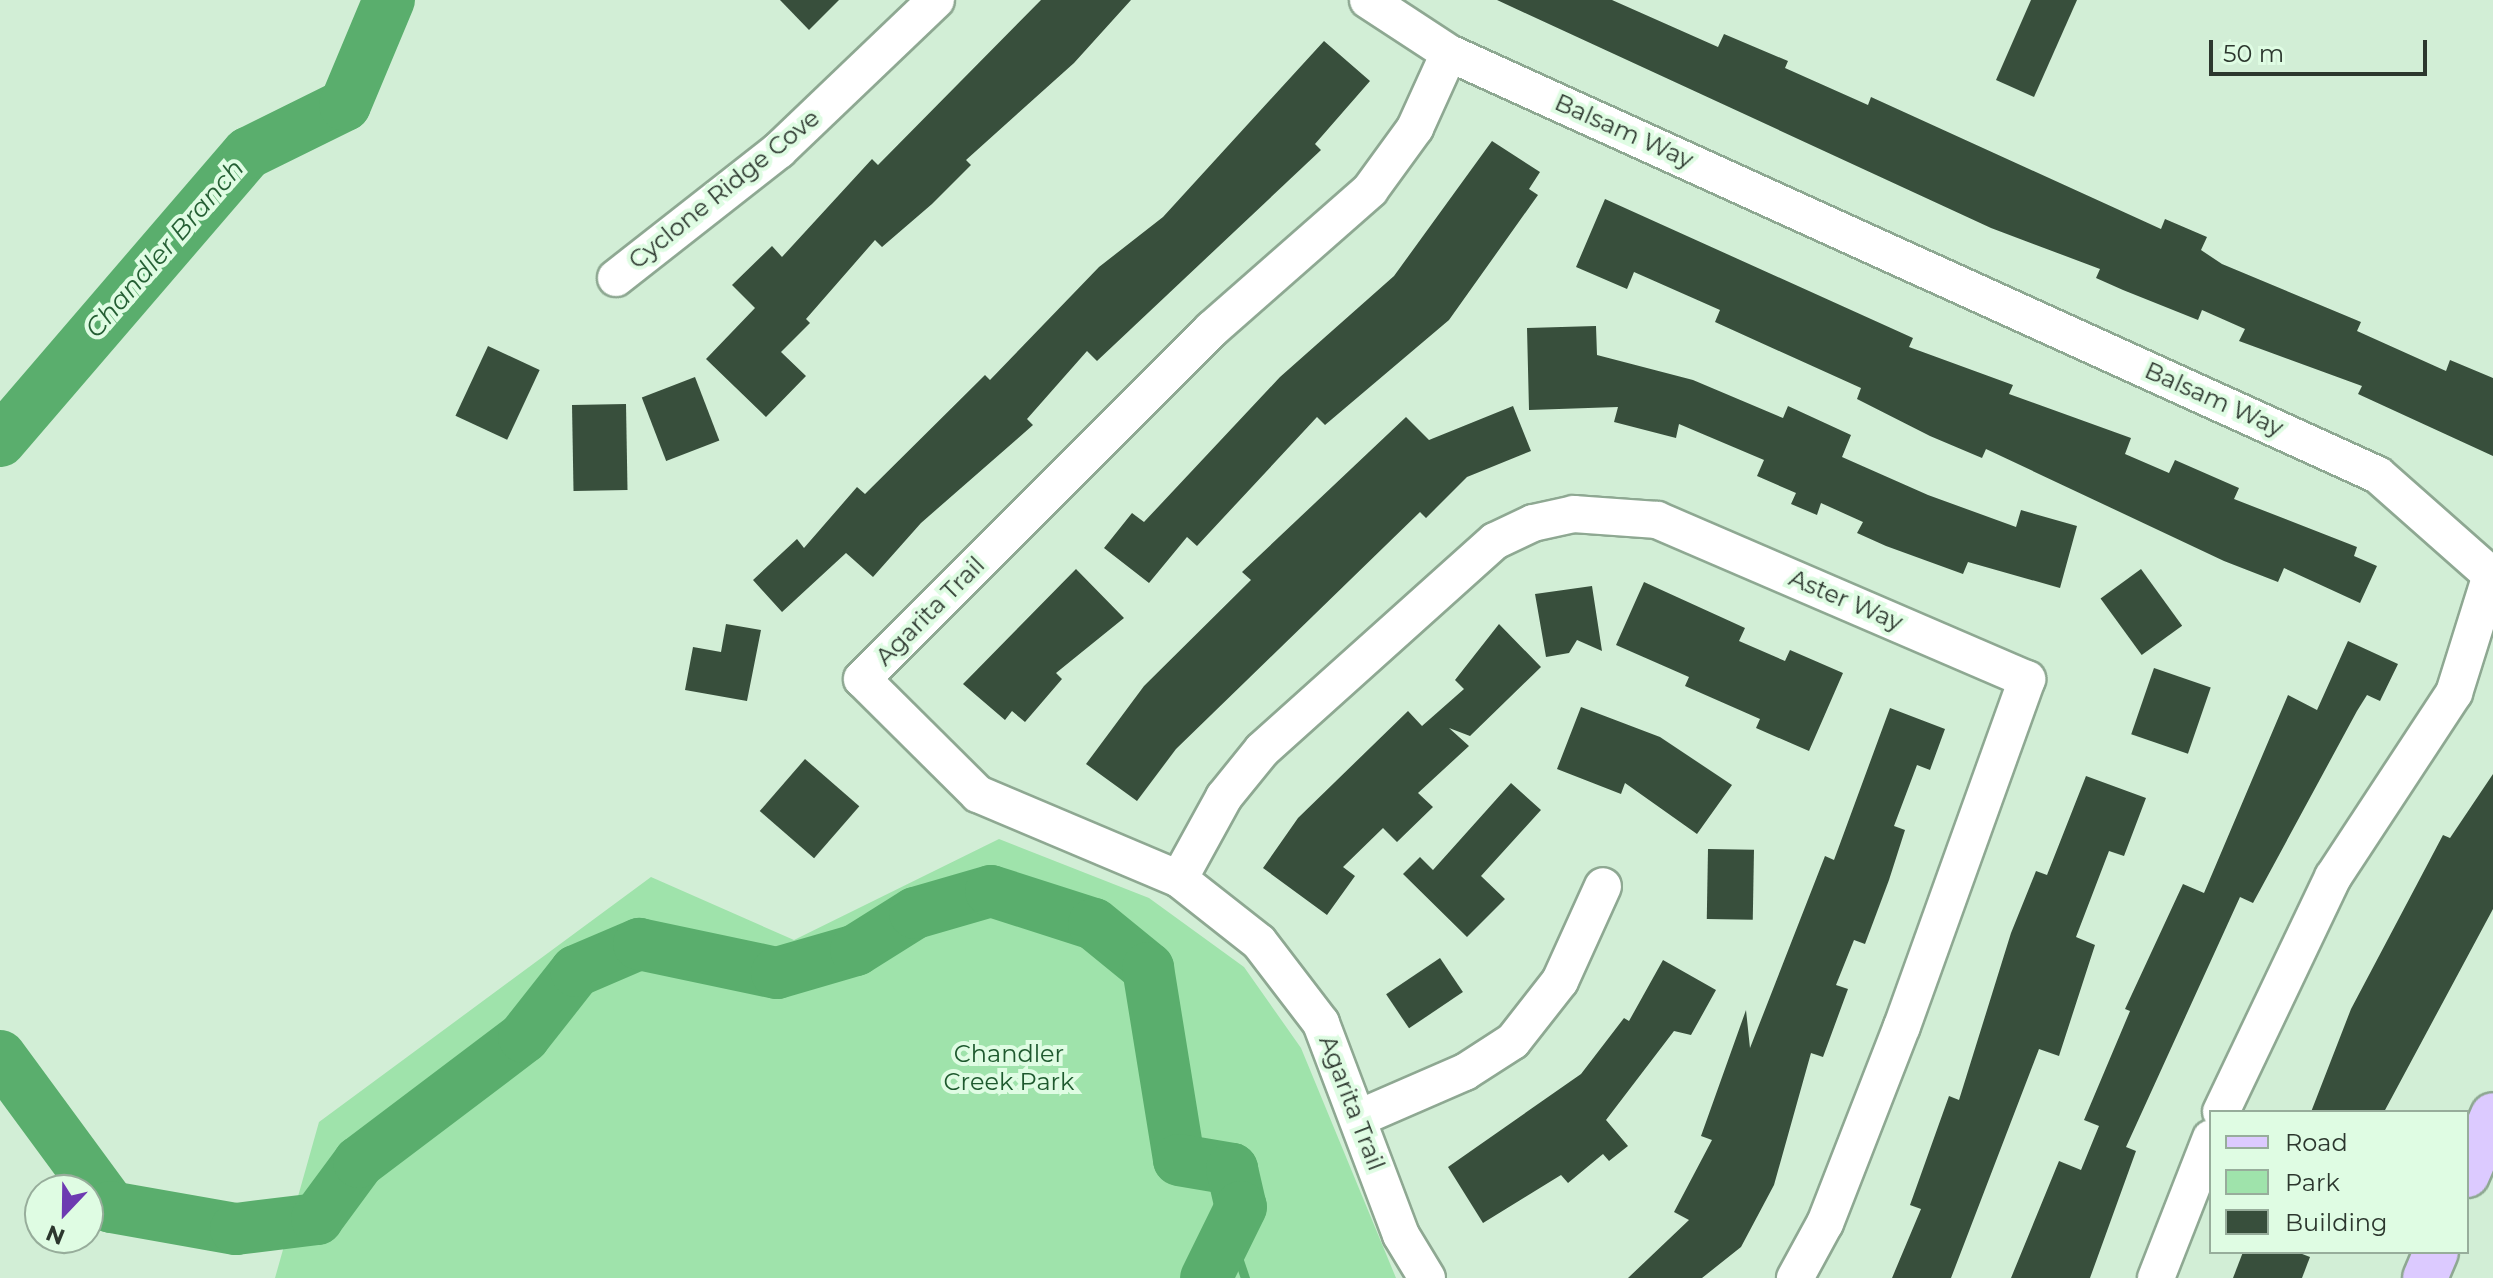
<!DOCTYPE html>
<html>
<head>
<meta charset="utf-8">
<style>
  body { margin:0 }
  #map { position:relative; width:2493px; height:1278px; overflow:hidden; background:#d2eed6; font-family:Montserrat,sans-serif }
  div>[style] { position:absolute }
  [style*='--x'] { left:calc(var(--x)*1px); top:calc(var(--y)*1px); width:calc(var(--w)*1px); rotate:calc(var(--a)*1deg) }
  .green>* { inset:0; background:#9fe3ab }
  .stream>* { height:9px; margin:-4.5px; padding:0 4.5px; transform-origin:4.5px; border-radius:4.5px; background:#5aae6d }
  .river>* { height:52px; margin:-26px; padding:0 26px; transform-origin:26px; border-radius:26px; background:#5aae6d }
  .building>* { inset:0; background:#384f3c; transform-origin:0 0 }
  .roads { filter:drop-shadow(2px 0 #8ea892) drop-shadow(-2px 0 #8ea892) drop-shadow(0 2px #8ea892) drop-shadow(0 -2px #8ea892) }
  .minor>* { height:36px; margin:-18px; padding:0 18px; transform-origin:18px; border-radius:18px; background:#fff }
  .major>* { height:44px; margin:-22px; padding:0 22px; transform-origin:22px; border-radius:22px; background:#dccaff }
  span { translate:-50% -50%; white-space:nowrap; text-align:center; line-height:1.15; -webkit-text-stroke:8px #dffce3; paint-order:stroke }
  .street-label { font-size:24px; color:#2c372e }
  .park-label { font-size:24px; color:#1e592e }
  .water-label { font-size:26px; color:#255f34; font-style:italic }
  .legend { position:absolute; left:2209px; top:1110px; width:260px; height:144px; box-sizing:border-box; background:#dffce3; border:2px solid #97ad9b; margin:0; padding:10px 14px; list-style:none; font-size:24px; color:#2c372e }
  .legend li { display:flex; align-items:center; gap:16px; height:40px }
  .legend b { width:40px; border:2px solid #97ad9b }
  .north { position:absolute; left:24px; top:1174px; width:80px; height:80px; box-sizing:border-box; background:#dffce3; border:2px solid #97ad9b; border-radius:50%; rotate:202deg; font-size:22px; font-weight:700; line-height:32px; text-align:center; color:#2c372e }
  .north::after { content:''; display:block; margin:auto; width:28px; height:36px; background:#6d3ab1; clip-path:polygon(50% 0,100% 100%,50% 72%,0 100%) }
  .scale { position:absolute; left:2209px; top:40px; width:218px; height:36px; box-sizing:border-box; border:4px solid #2c372e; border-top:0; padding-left:10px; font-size:24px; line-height:28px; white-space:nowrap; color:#2c372e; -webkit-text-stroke:6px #dffce3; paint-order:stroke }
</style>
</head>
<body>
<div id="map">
  <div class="green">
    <div style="clip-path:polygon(999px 839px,1149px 898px,1244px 967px,1301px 1048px,1396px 1278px,275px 1278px,319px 1122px,651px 877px,794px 940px)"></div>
  </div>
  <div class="stream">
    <div style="--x:1229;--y:1231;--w:50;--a:71.2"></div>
  </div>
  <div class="river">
    <div style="--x:0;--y:441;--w:380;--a:-49.3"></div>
    <div style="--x:248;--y:153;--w:108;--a:-26.3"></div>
    <div style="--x:345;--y:105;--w:114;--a:-67.3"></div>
    <div style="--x:0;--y:1056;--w:187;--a:53.7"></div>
    <div style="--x:111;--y:1207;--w:127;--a:10"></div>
    <div style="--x:236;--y:1229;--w:82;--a:-7"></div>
    <div style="--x:317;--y:1219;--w:71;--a:-53.6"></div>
    <div style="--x:359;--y:1162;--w:207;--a:-37.1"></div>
    <div style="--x:524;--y:1037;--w:84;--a:-51.8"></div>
    <div style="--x:576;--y:971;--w:69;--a:-23.2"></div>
    <div style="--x:639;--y:944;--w:141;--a:11.9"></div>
    <div style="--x:777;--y:973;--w:82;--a:-16.2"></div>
    <div style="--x:856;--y:950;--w:70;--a:-32.1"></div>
    <div style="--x:915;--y:913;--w:79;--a:-16.1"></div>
    <div style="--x:991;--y:891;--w:108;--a:17.8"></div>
    <div style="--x:1094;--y:924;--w:70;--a:39.2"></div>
    <div style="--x:1148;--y:968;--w:194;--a:80.8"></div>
    <div style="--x:1179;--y:1160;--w:54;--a:9.6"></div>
    <div style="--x:1232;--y:1169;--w:39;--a:77"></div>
    <div style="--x:1241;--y:1207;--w:79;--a:116.2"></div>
  </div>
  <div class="building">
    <div style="clip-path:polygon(780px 0,839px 0,809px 30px)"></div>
    <div style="clip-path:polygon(1041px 0,1131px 0,1074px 63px,966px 160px,971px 165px,932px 204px,882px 247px,875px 240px,806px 319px,810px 323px,781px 352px,806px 376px,766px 417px,706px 359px,755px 308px,732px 285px,772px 246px,782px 257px,872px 159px,878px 165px)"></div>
    <div style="clip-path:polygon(1497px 0,1612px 0,1718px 47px,1724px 34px,1788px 61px,1785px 68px,1868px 105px,1871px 97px,2161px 229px,2165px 219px,2207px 237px,2201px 250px,2222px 264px,2361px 322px,2357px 331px,2446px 371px,2450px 360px,2493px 378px,2493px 456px,2358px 394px,2362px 386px,2239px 341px,2245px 329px,2202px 310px,2198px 320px,2123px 290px,2096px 278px,2100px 269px,1991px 228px)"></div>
    <div style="clip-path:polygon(2031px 0,2077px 0,2034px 97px,1996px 80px)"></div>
    <div style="clip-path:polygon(1324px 41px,1370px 81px,1315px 144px,1321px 150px,1097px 361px,1087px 351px,1027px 419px,1033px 425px,921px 523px,873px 577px,846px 553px,782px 612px,753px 580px,797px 539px,804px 548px,857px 487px,865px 494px,985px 375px,990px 380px,1099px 267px,1163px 217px)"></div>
    <div style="clip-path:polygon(1492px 141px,1540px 172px,1529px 189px,1538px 195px,1449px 320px,1325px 425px,1317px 417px,1197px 546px,1187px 537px,1149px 583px,1104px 548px,1132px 513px,1144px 522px,1280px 377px,1394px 276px)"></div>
    <div style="clip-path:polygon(1605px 199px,1913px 338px,1909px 347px,2013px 385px,2009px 394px,2131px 438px,2125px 454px,2169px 473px,2175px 460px,2239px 488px,2234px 499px,2357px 547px,2354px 556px,2377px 566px,2360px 603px,2284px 568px,2278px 582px,2224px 561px,1986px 449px,1982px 458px,1930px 436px,1857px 399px,1861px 388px,1715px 322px,1720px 310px,1634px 272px,1627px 289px,1576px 267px)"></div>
    <div style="clip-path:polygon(1596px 326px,1597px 355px,1693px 380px,1783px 418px,1788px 406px,1851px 435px,1842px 457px,1928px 495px,2016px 527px,2021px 510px,2077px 526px,2060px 588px,1968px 562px,1963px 574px,1886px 546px,1857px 533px,1863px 522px,1821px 503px,1817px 515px,1791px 504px,1796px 493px,1757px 476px,1764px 460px,1679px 424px,1676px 438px,1614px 422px,1618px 407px,1529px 410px,1527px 328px)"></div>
    <div style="left:488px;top:346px;width:57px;height:77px;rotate:25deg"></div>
    <div style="left:695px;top:377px;width:68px;height:57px;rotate:69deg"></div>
    <div style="left:626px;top:404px;width:86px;height:54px;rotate:89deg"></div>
    <div style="clip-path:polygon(1513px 406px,1531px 451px,1467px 477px,1426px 518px,1420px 512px,1176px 749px,1137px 801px,1086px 764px,1144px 686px,1251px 580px,1242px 572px,1406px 417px,1429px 440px)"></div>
    <div style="clip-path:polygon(1076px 569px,1124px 618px,1056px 673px,1062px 679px,1025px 722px,1012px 711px,1005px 720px,963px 684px)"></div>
    <div style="left:2141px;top:569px;width:70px;height:50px;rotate:54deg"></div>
    <div style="clip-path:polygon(1644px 582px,1745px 628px,1739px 641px,1785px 661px,1790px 650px,1843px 673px,1809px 751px,1756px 728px,1760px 719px,1685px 686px,1689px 677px,1616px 645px)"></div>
    <div style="clip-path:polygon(1592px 586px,1602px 651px,1577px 640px,1569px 653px,1546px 657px,1535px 594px)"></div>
    <div style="clip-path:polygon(726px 624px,761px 630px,747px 701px,685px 690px,693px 647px,721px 652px)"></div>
    <div style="clip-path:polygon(1499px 624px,1541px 667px,1470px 736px,1449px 728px,1469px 746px,1418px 793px,1433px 807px,1397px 842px,1383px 828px,1343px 867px,1355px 876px,1327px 915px,1263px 868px,1298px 818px,1408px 711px,1422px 726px,1464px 689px,1455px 680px)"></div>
    <div style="clip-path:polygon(2348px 641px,2398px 664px,2380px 701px,2367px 695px,2357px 711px,2253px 903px,2240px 897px,2126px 1147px,2136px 1151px,2090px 1278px,2011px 1278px,2059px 1161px,2081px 1170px,2099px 1126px,2084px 1120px,2130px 1011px,2125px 1009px,2183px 884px,2204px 893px,2288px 695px,2317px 710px)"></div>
    <div style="left:2154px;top:668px;width:60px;height:70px;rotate:19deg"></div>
    <div style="clip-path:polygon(1581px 707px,1660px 737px,1732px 785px,1697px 834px,1625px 783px,1621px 794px,1557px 769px)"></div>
    <div style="clip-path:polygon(1890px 708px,1945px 729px,1930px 770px,1917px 765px,1894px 826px,1905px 830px,1889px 880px,1865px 944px,1854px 940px,1836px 985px,1848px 989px,1823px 1057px,1811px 1053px,1774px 1185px,1741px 1247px,1702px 1278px,1628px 1278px,1689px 1220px,1674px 1212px,1712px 1140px,1701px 1136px,1746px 1010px,1750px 1048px,1825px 856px,1834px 860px)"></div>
    <div style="left:805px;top:759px;width:72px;height:69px;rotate:41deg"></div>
    <div style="clip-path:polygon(2493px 774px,2493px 909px,2486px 922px,2384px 1112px,2311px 1112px,2351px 1009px,2443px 835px,2450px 838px)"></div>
    <div style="clip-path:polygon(2086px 776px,2146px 798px,2124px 856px,2109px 851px,2076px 937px,2095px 945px,2059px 1056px,2039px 1049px,1951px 1278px,1892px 1278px,1921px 1209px,1910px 1205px,1949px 1096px,1959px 1100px,2011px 933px,2036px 871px,2047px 875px)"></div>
    <div style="clip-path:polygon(1511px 783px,1541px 810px,1481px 876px,1505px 899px,1467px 937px,1403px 874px,1420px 857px,1433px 870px)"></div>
    <div style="left:1708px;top:849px;width:46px;height:70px;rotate:1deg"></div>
    <div style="left:1440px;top:958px;width:41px;height:65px;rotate:56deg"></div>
    <div style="clip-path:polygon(1663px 960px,1716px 990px,1691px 1035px,1674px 1031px,1606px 1120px,1628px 1146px,1609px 1161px,1603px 1154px,1568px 1183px,1561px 1175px,1483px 1223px,1448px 1167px,1581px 1074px,1624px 1018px,1629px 1021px)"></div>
    <div style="clip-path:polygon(2243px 1252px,2297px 1252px,2310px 1257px,2302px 1278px,2233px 1278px)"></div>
  </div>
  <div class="roads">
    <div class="minor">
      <div style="--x:1368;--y:0;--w:97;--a:33.2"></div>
      <div style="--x:1449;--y:53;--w:1020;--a:24.43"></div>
      <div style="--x:2378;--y:475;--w:151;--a:41.5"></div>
      <div style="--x:2491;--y:575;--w:124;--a:107.4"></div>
      <div style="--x:2454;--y:693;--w:220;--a:123.3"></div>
      <div style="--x:2333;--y:877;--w:260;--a:115.5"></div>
      <div style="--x:616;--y:278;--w:207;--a:-38.1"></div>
      <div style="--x:779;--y:150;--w:217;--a:-43.7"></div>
      <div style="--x:1179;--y:879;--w:94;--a:-61.2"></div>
      <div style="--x:1224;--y:797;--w:60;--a:-51"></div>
      <div style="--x:1262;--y:750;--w:313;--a:-41.9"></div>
      <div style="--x:1495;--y:541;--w:42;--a:-25.3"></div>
      <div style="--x:1533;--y:523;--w:42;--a:-12.4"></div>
      <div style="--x:1574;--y:514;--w:83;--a:4.1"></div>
      <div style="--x:1657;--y:520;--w:403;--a:23.3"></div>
      <div style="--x:2027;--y:679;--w:369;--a:109.8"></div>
      <div style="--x:1902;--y:1026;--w:212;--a:111.3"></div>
      <div style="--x:1825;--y:1223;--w:63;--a:118.6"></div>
      <div style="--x:1359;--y:1118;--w:116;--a:-23.5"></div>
      <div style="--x:1465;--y:1072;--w:57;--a:-32.9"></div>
      <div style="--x:1513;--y:1041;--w:76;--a:-51.9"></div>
      <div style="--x:1560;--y:981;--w:104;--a:-65.6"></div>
      <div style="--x:1427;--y:1278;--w:50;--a:-121.2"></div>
      <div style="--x:1401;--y:1235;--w:227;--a:-110.7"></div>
      <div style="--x:1321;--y:1023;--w:102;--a:-127.4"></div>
      <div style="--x:1259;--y:942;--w:102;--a:-141.8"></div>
      <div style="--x:1179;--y:879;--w:218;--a:-157.1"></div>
      <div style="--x:978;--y:794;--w:163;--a:-135.2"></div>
      <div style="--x:862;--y:679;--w:495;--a:-45"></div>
      <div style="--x:1212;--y:329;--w:210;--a:-41.3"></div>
      <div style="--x:1370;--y:190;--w:77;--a:-54"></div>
      <div style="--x:1415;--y:128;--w:82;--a:-65.6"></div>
      <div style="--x:2156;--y:1278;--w:150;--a:-68.6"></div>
    </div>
    <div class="major">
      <div style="--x:2467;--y:1175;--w:65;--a:-66.6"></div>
      <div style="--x:2425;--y:1278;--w:28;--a:-67"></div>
    </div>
  </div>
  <div class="street-label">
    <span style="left:1624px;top:131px;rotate:24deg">Balsam Way</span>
    <span style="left:724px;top:189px;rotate:-39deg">Cyclone Ridge Cove</span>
    <span style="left:2214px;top:399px;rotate:24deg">Balsam Way</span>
    <span style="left:1846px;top:600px;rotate:23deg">Aster Way</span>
    <span style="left:930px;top:611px;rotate:-45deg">Agarita Trail</span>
    <span style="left:1352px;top:1103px;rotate:69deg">Agarita Trail</span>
  </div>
  <div class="park-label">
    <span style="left:1009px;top:1068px">Chandler<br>Creek Park</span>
  </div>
  <div class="water-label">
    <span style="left:165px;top:249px;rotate:-49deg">Chandler Branch</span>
  </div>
  <ul class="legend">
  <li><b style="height:10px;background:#dccaff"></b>Road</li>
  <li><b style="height:22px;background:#9fe3ab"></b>Park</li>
  <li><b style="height:22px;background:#384f3c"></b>Building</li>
  </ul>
  <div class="north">N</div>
  <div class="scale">50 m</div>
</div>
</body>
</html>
